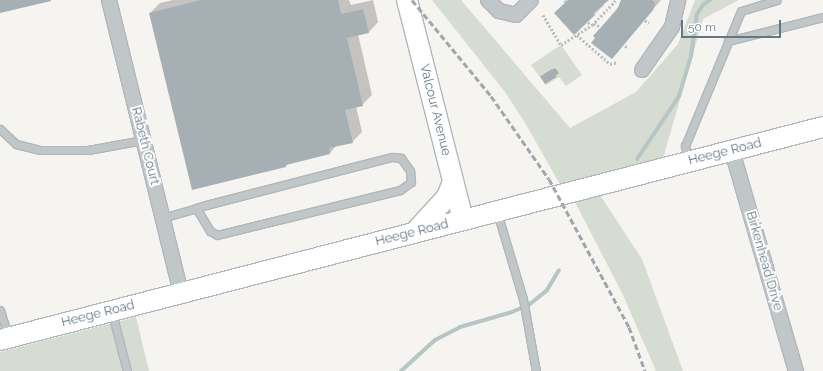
<!DOCTYPE html>
<html>
<head>
<meta charset="utf-8">
<style>
  body { margin:0 }
  #map { position:relative; width:823px; height:371px; overflow:hidden; background:#f5f4f0; font-family:Raleway,sans-serif }
  div>[style] { position:absolute }
  [style*='--x'] { left:calc(var(--x)*1px); top:calc(var(--y)*1px); width:calc(var(--w)*1px); rotate:calc(var(--a)*1deg) }
  .green>* { inset:0; background:#d6dcd1 }
  .shadow>* { inset:0; background:#0003 }
  .stream>* { height:4px; margin:-2px; padding:0 2px; transform-origin:2px; border-radius:2px; background:#b7c5c7 }
  .building>* { inset:0; background:#a6b0b4; transform-origin:0 0 }
  .path>* { height:2.5px; margin-top:-1.25px; transform-origin:0; background:repeating-linear-gradient(90deg,#bbbebf 0 2px,transparent 0 4px) }
  .roads { filter:drop-shadow(1px 0 #b1b8bb) drop-shadow(-1px 0 #b1b8bb) drop-shadow(0 1px #b1b8bb) drop-shadow(0 -1px #b1b8bb) }
  .lane>* { height:7px; margin:-3.5px; padding:0 3.5px; transform-origin:3.5px; border-radius:3.5px; background:#c1c6c8 }
  .street>* { height:14px; margin:-7px; padding:0 7px; transform-origin:7px; border-radius:7px; background:#c1c6c8 }
  .secondary>* { height:20px; margin:-10px; padding:0 10px; transform-origin:10px; border-radius:10px; background:#fff }
  .rail>* { height:3px; margin-top:-1.5px; transform-origin:0; background:repeating-linear-gradient(90deg,#a0a7ac 0 6px,transparent 0 9px) }
  span { translate:-50% -50%; white-space:nowrap; text-align:center; line-height:1.15; -webkit-text-stroke:4px #fff; paint-order:stroke }
  .street-label { font-size:13px; color:#637782 }
  .scale { position:absolute; left:681px; top:20px; width:100px; height:18px; box-sizing:border-box; border:2px solid #637782; border-top:0; padding-left:5px; font-size:12px; line-height:14px; white-space:nowrap; color:#637782; -webkit-text-stroke:3px #fff; paint-order:stroke }
</style>
</head>
<body>
<div id="map">
  <div class="green">
    <div style="clip-path:polygon(432px 0,461px 0,570px 128px,636px 92px,678px 44px,695px 0,739px 0,703px 19px,662px 162px,562px 188px,524px 121px,505px 92px)"></div>
    <div style="clip-path:polygon(561px 45px,582px 75px,566px 86px,559px 77px,546px 85px,531px 65px)"></div>
    <div style="clip-path:polygon(598px 192px,642px 259px,683px 371px,656px 371px,623px 295px,574px 200px)"></div>
    <div style="clip-path:polygon(136px 317px,149px 371px,0 371px,0 352px)"></div>
  </div>
  <div class="shadow">
    <div style="clip-path:polygon(173px 0,349px 0,351px 5px,373px 0,378px 22px,369px 32px,358px 34px,372px 95px,362px 105px,356px 106px,362px 132px,352px 142px,337px 145px,330px 153px,289px 163px,286px 166px,150px 13px,160px 3px)"></div>
    <div style="clip-path:polygon(569px 0,605px 0,602px 3px,604px 5px,594px 15px)"></div>
    <div style="clip-path:polygon(624px 0,661px 0,612px 58px,594px 36px)"></div>
    <div style="clip-path:polygon(555px 68px,559px 73px,547px 82px,545px 74px)"></div>
  </div>
  <div class="stream">
    <div style="--x:637;--y:159;--w:76;--a:-56.3"></div>
    <div style="--x:679;--y:96;--w:42;--a:-73.3"></div>
    <div style="--x:691;--y:56;--w:42;--a:-81.9"></div>
    <div style="--x:697;--y:14;--w:11;--a:-56"></div>
    <div style="--x:703;--y:5;--w:9;--a:-36"></div>
    <div style="--x:401;--y:371;--w:46;--a:-42.4"></div>
    <div style="--x:435;--y:340;--w:28;--a:-27"></div>
    <div style="--x:460;--y:327;--w:54;--a:-16.1"></div>
    <div style="--x:512;--y:312;--w:20;--a:-24"></div>
    <div style="--x:530;--y:304;--w:22;--a:-39"></div>
    <div style="--x:547;--y:290;--w:23;--a:-59"></div>
  </div>
  <div class="building">
    <div style="clip-path:polygon(0 0,51px 0,51px 1px,0 13px)"></div>
    <div style="clip-path:polygon(201px 0,338px 0,341px 14px,363px 9px,369px 33px,347px 38px,363px 106px,345px 110px,353px 143px,329px 148px,330px 154px,286px 165px,286px 167px,192px 190px,149px 13px)"></div>
    <div style="clip-path:polygon(568px 0,609px 0,593px 13px,595px 15px,574px 35px,554px 13px)"></div>
    <div style="clip-path:polygon(621px 0,652px 0,655px 3px,653px 10px,612px 59px,591px 43px,595px 38px,593px 36px,617px 10px)"></div>
    <div style="left:552px;top:69px;width:9px;height:14px;rotate:58deg"></div>
  </div>
  <div class="path">
    <div style="--x:565;--y:0;--w:2;--a:63"></div>
    <div style="--x:543;--y:15;--w:35;--a:59"></div>
    <div style="--x:561;--y:45;--w:37;--a:-33"></div>
    <div style="--x:592;--y:25;--w:35;--a:-46"></div>
    <div style="--x:645;--y:20;--w:5;--a:37"></div>
    <div style="--x:588;--y:22;--w:5;--a:37"></div>
    <div style="--x:594;--y:23;--w:7;--a:34"></div>
    <div style="--x:577;--y:35;--w:44;--a:41.3"></div>
    <div style="--x:610;--y:64;--w:8;--a:-14"></div>
    <div style="--x:625;--y:46;--w:4;--a:27"></div>
  </div>
  <div class="roads">
    <div class="lane">
      <div style="--x:728;--y:41;--w:98;--a:-14.2"></div>
      <div style="--x:0;--y:129;--w:22;--a:43"></div>
      <div style="--x:16;--y:144;--w:25;--a:14"></div>
      <div style="--x:40;--y:150;--w:48;--a:0"></div>
      <div style="--x:88;--y:150;--w:56;--a:-10.3"></div>
      <div style="--x:689;--y:161;--w:16;--a:-105"></div>
      <div style="--x:685;--y:146;--w:146;--a:-67.5"></div>
      <div style="--x:741;--y:11;--w:37;--a:-17"></div>
      <div style="--x:497;--y:212;--w:91;--a:73.4"></div>
      <div style="--x:523;--y:299;--w:73;--a:79.8"></div>
      <div style="--x:162;--y:218;--w:35;--a:-16"></div>
      <div style="--x:196;--y:208;--w:10;--a:-17"></div>
      <div style="--x:206;--y:205;--w:192;--a:-14.5"></div>
      <div style="--x:392;--y:157;--w:9;--a:6"></div>
      <div style="--x:401;--y:158;--w:16;--a:55"></div>
      <div style="--x:410;--y:171;--w:11;--a:85"></div>
      <div style="--x:411;--y:182;--w:14;--a:144"></div>
      <div style="--x:400;--y:190;--w:188;--a:166.2"></div>
      <div style="--x:217;--y:235;--w:8;--a:-150"></div>
      <div style="--x:210;--y:231;--w:27;--a:-121"></div>
      <div style="--x:0;--y:310;--w:28;--a:73"></div>
      <div style="--x:112;--y:313;--w:60;--a:75.5"></div>
    </div>
    <div class="street">
      <div style="--x:109;--y:0;--w:302;--a:76.2"></div>
      <div style="--x:488;--y:0;--w:16;--a:45"></div>
      <div style="--x:499;--y:11;--w:17;--a:13"></div>
      <div style="--x:516;--y:15;--w:21;--a:-45"></div>
      <div style="--x:642;--y:70;--w:52;--a:-55.1"></div>
      <div style="--x:672;--y:27;--w:28;--a:-77"></div>
      <div style="--x:732;--y:151;--w:229;--a:73.8"></div>
    </div>
    <div class="secondary">
      <div style="--x:407;--y:0;--w:227;--a:75.7"></div>
      <div style="--x:414;--y:233;--w:49;--a:-47.5"></div>
      <div style="--x:447;--y:197;--w:17;--a:-69"></div>
      <div style="--x:0;--y:340;--w:850;--a:-14.51"></div>
    </div>
  </div>
  <div class="rail">
    <div style="--x:412;--y:0;--w:124;--a:50.5"></div>
    <div style="--x:491;--y:96;--w:101;--a:55.1"></div>
    <div style="--x:549;--y:179;--w:168;--a:61.6"></div>
    <div style="--x:629;--y:327;--w:47;--a:70"></div>
  </div>
  <div class="street-label">
    <span style="left:435px;top:110px;rotate:76deg">Valcour Avenue</span>
    <span style="left:145px;top:146px;rotate:76deg">Rabeth Court</span>
    <span style="left:725px;top:152px;rotate:-14deg">Heege Road</span>
    <span style="left:412px;top:233px;rotate:-14deg">Heege Road</span>
    <span style="left:764px;top:261px;rotate:74deg">Birkenhead Drive</span>
    <span style="left:98px;top:314px;rotate:-14deg">Heege Road</span>
  </div>
  <div class="scale">50 m</div>
</div>
</body>
</html>
